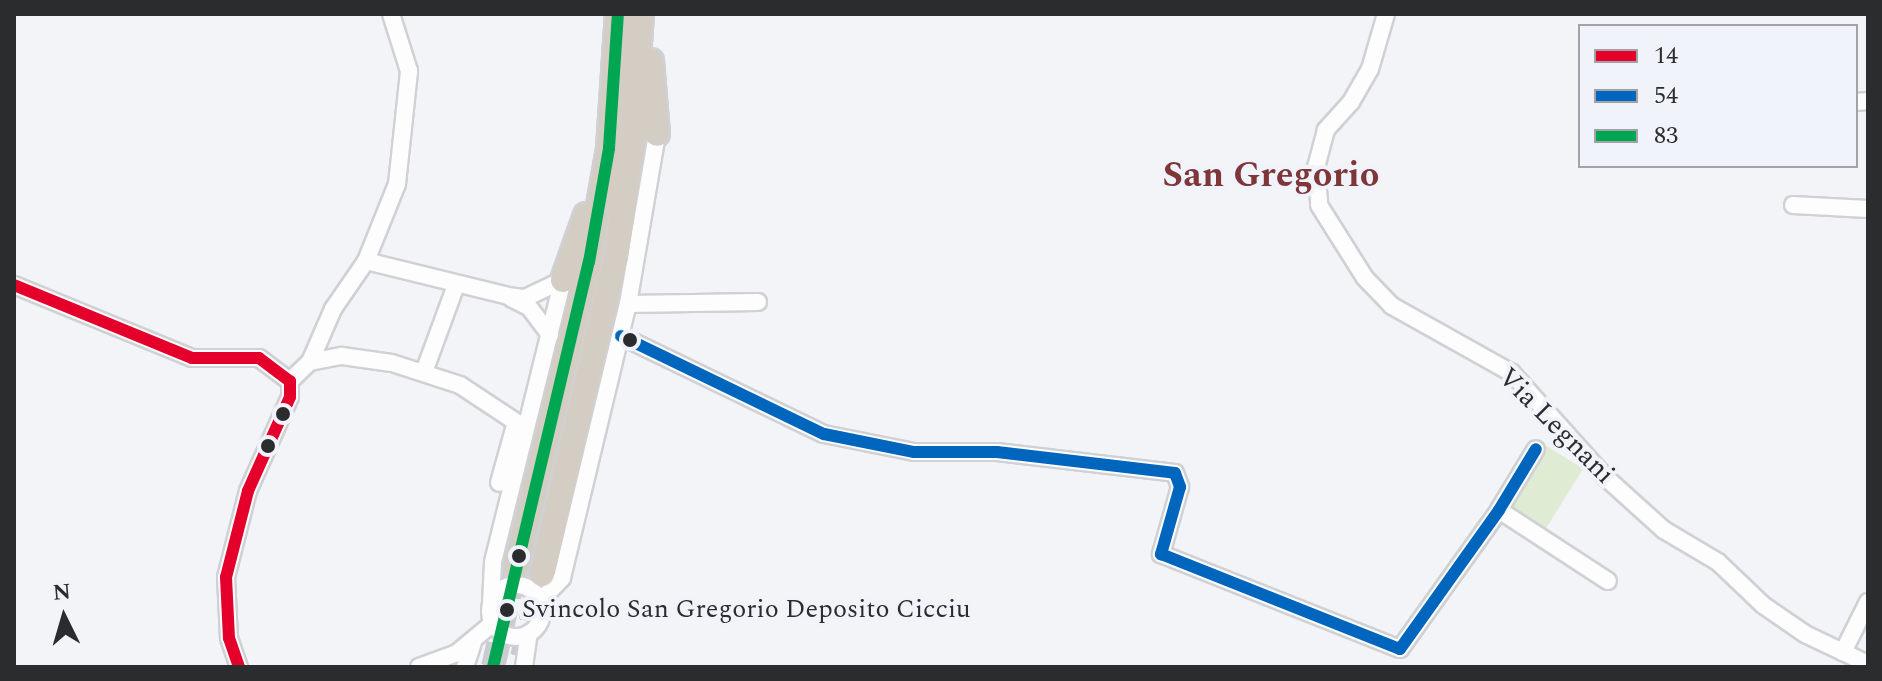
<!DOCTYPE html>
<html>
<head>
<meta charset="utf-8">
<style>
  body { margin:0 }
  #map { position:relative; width:1882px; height:681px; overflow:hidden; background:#f3f4f8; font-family:Spectral,serif }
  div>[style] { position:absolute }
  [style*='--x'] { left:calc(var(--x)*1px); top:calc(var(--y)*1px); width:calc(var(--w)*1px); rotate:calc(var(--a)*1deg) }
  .green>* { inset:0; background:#e0ebd3; transform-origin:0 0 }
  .highway-tunnel>* { height:24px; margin-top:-12px; transform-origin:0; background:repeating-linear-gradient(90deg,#cbccd0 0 24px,transparent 0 36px) }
  .roads { filter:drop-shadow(2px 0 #d0d1d4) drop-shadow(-2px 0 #d0d1d4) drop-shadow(0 2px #d0d1d4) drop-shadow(0 -2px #d0d1d4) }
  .minor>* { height:16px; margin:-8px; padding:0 8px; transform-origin:8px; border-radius:8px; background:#fdfdfe }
  .minor>.ring { margin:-8px; padding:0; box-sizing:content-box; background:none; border:16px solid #fdfdfe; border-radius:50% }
  .highway>* { height:24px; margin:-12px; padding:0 12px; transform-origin:12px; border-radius:12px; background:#d4cdc4 }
  .bus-1>* { height:12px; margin:-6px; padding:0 6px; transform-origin:6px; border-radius:6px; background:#e4002b }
  .bus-2>* { height:12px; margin:-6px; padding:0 6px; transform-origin:6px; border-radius:6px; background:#0065bd }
  .bus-3>* { height:12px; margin:-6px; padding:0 6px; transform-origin:6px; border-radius:6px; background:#00a651 }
  .dots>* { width:22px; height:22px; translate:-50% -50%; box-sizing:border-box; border:4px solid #f1f3fa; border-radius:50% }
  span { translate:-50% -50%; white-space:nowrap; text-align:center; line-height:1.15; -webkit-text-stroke:8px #f1f3fa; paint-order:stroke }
  .bus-label { font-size:26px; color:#2b2c2e }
  .left { translate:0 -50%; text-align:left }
  .street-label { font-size:28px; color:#2b2c2e }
  .district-label { font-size:36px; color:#7e3639; font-weight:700 }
  .frame { position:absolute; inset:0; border:16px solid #2b2c2e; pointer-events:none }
  .legend { position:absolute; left:1578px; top:24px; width:280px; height:144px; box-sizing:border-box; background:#f1f3fa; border:2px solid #a2a3a8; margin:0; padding:10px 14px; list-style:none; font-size:24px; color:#2b2c2e }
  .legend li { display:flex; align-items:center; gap:16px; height:40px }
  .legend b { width:40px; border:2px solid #a2a3a8 }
  .north { position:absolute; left:24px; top:577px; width:80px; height:80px; -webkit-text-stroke:6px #f1f3fa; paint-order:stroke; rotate:355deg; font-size:22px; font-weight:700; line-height:32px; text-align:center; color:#2b2c2e }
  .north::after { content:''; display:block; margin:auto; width:28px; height:36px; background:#2b2c2e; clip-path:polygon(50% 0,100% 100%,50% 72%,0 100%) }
</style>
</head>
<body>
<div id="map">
  <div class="green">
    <div style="left:1545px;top:445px;width:45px;height:70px;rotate:32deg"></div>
  </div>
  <div class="highway-tunnel">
    <div style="--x:522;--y:657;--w:85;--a:-76.5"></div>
    <div style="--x:493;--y:667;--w:103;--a:-77"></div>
  </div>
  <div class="roads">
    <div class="minor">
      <div style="--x:1386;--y:14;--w:57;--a:106.2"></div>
      <div style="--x:1370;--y:69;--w:38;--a:120"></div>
      <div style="--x:1351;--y:102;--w:38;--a:132"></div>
      <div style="--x:1326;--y:130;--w:38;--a:105"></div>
      <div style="--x:1316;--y:167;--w:38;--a:85"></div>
      <div style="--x:1319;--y:205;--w:86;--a:57.8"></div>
      <div style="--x:1365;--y:278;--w:39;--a:46"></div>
      <div style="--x:1392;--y:306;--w:137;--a:29.2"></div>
      <div style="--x:1512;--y:373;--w:138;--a:48.2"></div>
      <div style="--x:1604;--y:476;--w:81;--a:42"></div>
      <div style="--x:1664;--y:530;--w:63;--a:30.7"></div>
      <div style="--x:1718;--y:562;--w:62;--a:43.7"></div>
      <div style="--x:1763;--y:605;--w:51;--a:34.6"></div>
      <div style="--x:1805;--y:634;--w:70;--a:25.5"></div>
      <div style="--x:1856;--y:102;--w:12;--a:-5"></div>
      <div style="--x:1793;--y:205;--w:75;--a:3.1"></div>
      <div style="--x:366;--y:261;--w:146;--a:13.8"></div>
      <div style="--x:508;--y:296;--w:17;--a:7"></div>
      <div style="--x:525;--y:298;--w:42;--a:-25.3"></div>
      <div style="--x:14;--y:285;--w:192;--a:22.3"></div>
      <div style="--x:192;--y:358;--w:67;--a:0"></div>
      <div style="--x:259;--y:358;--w:39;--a:37"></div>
      <div style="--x:290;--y:381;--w:16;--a:90"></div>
      <div style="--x:290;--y:397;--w:103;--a:114.1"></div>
      <div style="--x:248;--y:491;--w:89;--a:104.3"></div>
      <div style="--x:226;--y:577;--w:61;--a:87.2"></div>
      <div style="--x:229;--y:638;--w:31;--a:71"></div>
      <div style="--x:511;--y:298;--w:20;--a:27"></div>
      <div style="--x:529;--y:307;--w:35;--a:53"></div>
      <div style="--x:628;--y:304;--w:130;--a:-0.9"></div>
      <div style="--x:621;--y:336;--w:225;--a:25.8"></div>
      <div style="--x:824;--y:434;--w:92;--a:11.3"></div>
      <div style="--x:914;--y:452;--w:83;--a:0"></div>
      <div style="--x:997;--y:452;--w:179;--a:6.7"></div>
      <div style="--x:1175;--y:473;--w:15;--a:70"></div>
      <div style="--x:1180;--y:487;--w:70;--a:105.8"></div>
      <div style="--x:1161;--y:554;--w:257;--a:21.7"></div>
      <div style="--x:1400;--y:649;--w:171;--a:-54.5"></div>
      <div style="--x:1499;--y:510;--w:71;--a:-58.8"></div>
      <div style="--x:310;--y:362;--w:33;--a:-11"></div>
      <div style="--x:342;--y:356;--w:50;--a:8"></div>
      <div style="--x:392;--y:363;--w:71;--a:17.9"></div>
      <div style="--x:460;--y:385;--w:67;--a:33.5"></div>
      <div style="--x:516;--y:422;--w:63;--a:105.6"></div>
      <div style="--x:424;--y:372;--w:93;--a:-69.8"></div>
      <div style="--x:290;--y:381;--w:28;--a:-44"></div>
      <div style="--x:310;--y:362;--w:58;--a:-66.5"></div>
      <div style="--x:333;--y:309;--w:58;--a:-55.5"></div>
      <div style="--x:366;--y:261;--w:83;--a:-68.1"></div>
      <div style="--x:397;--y:184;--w:114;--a:-83.9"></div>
      <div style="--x:409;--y:71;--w:60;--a:-107.5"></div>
      <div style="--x:1499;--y:510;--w:130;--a:33.1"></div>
      <div class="ring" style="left:490px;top:585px;width:36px;height:36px"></div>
      <div style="--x:540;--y:601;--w:32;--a:-46"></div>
      <div style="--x:562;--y:578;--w:282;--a:-76.5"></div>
      <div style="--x:628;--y:304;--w:172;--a:-80.3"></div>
      <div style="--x:491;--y:603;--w:41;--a:-87.2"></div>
      <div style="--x:493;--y:562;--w:291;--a:-76.1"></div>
      <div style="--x:1843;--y:652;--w:56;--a:-63.4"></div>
      <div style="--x:419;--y:667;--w:40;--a:-20.2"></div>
      <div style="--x:457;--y:653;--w:47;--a:-39.8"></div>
      <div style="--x:465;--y:667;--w:25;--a:-72"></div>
      <div style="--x:524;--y:667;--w:34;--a:-82"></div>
    </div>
    <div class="highway">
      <div style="--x:651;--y:61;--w:73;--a:85.3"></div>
      <div style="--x:563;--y:280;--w:69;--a:-70.5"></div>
      <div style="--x:516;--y:567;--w:314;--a:-76.5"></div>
      <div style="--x:589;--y:262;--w:116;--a:-80"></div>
      <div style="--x:609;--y:148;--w:134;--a:-86.2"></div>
      <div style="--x:542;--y:574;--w:326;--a:-76.9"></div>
      <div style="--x:616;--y:257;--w:109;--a:-81.6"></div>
      <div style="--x:632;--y:149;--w:135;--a:-86.2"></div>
    </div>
  </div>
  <div class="bus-1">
    <div style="--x:14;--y:285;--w:192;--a:22.3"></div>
    <div style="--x:192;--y:358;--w:67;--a:0"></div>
    <div style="--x:259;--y:358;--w:39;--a:37"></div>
    <div style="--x:290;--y:381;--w:16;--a:90"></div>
    <div style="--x:290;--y:397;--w:103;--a:114.1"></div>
    <div style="--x:248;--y:491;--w:89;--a:104.3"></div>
    <div style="--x:226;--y:577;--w:61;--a:87.2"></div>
    <div style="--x:229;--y:638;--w:31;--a:71"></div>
  </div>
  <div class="bus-2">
    <div style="--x:621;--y:336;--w:225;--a:25.8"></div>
    <div style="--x:824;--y:434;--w:92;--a:11.3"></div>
    <div style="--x:914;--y:452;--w:83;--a:0"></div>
    <div style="--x:997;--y:452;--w:179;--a:6.7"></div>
    <div style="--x:1175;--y:473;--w:15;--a:70"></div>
    <div style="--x:1180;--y:487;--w:70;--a:105.8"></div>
    <div style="--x:1161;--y:554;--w:257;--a:21.7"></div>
    <div style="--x:1400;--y:649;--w:171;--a:-54.5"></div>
    <div style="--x:1499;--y:510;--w:71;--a:-58.8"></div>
  </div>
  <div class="bus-3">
    <div style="--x:493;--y:667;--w:416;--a:-76.7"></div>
    <div style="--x:589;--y:262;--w:116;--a:-80"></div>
    <div style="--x:609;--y:148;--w:134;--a:-86.2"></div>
  </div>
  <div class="dots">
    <div style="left:630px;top:340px;background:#2b2c2e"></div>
    <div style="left:283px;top:414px;background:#2b2c2e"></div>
    <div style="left:268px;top:446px;background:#2b2c2e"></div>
    <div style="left:519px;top:556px;background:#2b2c2e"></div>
    <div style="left:507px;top:610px;background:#2b2c2e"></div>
  </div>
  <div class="bus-label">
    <span class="left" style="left:522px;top:610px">Svincolo San Gregorio Deposito Cicciu</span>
  </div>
  <div class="street-label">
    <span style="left:1556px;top:426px;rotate:45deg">Via Legnani</span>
  </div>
  <div class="district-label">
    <span style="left:1271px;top:176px">San Gregorio</span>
  </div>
  <div class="frame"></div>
  <ul class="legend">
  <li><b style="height:10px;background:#e4002b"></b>14</li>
  <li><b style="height:10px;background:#0065bd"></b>54</li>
  <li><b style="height:10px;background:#00a651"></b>83</li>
  </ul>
  <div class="north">N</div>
</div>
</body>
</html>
